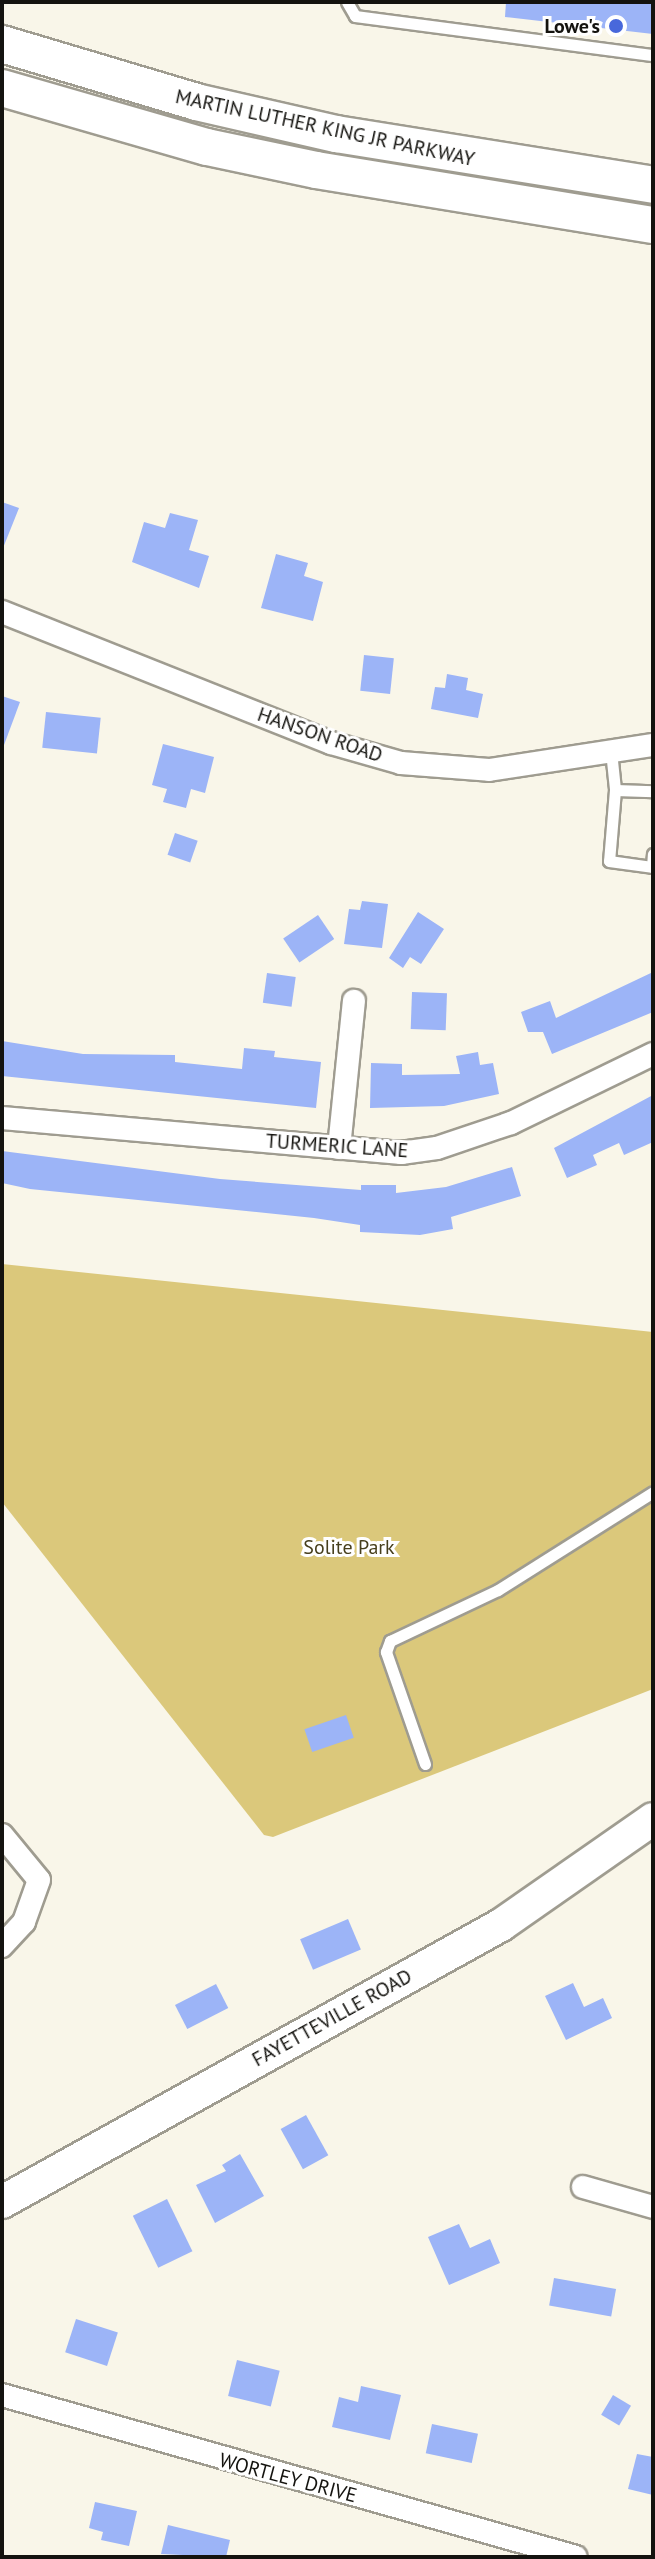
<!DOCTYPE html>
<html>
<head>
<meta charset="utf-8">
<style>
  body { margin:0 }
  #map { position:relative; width:655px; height:2559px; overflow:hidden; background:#f9f6e9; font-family:"PT Sans",sans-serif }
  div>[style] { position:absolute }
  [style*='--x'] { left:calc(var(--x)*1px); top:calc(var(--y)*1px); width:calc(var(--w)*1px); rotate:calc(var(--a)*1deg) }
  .green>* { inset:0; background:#dbc87b }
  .building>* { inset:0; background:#9cb4f7; transform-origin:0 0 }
  .roads { filter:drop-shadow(2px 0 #9f9c90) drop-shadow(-2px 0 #9f9c90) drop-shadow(0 2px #9f9c90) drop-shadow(0 -2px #9f9c90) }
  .service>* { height:11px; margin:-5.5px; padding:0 5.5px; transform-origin:5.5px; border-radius:5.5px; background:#fff }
  .minor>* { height:22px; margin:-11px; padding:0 11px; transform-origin:11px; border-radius:11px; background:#fff }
  .secondary>* { height:32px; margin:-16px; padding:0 16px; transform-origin:16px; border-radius:16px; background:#fff }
  .primary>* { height:36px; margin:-18px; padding:0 18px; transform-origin:18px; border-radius:18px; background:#fff }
  .dots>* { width:22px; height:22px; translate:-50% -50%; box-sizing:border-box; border:4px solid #fff; border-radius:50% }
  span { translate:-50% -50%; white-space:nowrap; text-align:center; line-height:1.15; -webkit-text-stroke:6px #fff; paint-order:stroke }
  .poi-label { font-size:20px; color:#14130f; font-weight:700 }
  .right { translate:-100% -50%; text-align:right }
  .street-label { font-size:20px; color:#14130f }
  .park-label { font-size:20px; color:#463e1c }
  .frame { position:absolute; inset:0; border:4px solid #14130f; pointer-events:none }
</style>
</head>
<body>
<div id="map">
  <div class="green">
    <div style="clip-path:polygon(2px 1264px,653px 1332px,653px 1689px,273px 1837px,264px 1835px,2px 1502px)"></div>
  </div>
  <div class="building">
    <div style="clip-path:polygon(506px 2px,653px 2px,653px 34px,505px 17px)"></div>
    <div style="clip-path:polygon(2px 502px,19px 508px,3px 548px,2px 548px)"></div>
    <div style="clip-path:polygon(170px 513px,198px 520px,189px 550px,209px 556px,199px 588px,132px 562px,144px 522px,165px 528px)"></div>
    <div style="clip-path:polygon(276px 554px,308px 563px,304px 576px,323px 582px,313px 621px,261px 608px)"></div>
    <div style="left:364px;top:655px;width:30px;height:36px;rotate:6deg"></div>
    <div style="clip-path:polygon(447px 674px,468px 678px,466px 690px,483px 694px,478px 718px,431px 709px,435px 687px,445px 688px)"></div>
    <div style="clip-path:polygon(2px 696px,20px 702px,4px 745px,2px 745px)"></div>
    <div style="left:46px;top:712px;width:55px;height:36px;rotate:6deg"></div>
    <div style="clip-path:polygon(163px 744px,214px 757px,205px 793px,191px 789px,186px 808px,163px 802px,167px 789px,152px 785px)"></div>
    <div style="left:175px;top:833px;width:24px;height:23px;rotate:19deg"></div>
    <div style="clip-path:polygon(362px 901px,388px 904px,382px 948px,344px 944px,349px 909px,360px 910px)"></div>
    <div style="clip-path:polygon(418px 912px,444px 929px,421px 964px,410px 957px,403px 968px,389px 958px)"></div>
    <div style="left:318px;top:915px;width:29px;height:42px;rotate:56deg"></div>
    <div style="clip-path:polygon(653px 972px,653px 1012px,552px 1054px,543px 1032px,528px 1032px,521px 1012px,550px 1001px,556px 1018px)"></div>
    <div style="left:267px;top:973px;width:29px;height:30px;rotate:8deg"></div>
    <div style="left:412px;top:992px;width:35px;height:37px;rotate:2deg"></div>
    <div style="clip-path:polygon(2px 1041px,83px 1054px,175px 1055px,175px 1062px,242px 1069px,244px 1048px,275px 1051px,274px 1057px,321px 1062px,316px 1108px,2px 1076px)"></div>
    <div style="clip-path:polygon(478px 1052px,480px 1065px,493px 1063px,499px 1094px,444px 1106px,370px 1108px,371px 1063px,402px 1064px,402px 1075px,460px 1074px,456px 1056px)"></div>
    <div style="clip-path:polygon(653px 1095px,653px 1142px,624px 1155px,619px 1143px,593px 1155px,597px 1165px,567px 1178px,554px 1148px)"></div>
    <div style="clip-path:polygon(2px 1151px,220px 1179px,361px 1190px,361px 1185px,396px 1185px,396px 1193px,446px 1187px,512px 1167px,521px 1196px,451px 1217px,453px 1229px,420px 1235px,360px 1232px,360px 1225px,314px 1218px,30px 1189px,2px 1183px)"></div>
    <div style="left:346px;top:1715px;width:24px;height:44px;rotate:71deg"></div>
    <div style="left:348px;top:1919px;width:33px;height:52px;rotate:67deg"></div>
    <div style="clip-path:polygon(573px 1983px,584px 2007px,603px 1998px,612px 2018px,566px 2040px,545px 1996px)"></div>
    <div style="left:216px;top:1984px;width:27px;height:46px;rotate:63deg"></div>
    <div style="left:306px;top:2115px;width:46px;height:29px;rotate:61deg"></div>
    <div style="clip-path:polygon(240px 2154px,264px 2196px,215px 2223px,196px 2185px,226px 2171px,222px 2165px)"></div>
    <div style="left:167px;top:2199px;width:58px;height:38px;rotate:64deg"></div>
    <div style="clip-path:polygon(459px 2224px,470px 2248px,490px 2239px,500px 2263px,449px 2285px,428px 2237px)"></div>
    <div style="left:554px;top:2278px;width:63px;height:28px;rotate:10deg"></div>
    <div style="left:76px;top:2319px;width:44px;height:35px;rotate:18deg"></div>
    <div style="left:237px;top:2360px;width:44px;height:37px;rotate:14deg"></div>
    <div style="clip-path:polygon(361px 2386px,401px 2395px,390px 2440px,332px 2427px,339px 2397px,358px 2402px)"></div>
    <div style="left:613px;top:2395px;width:21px;height:23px;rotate:31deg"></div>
    <div style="left:432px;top:2424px;width:47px;height:30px;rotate:12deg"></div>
    <div style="clip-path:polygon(637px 2454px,653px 2457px,653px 2495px,628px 2489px)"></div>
    <div style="clip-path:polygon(95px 2502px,137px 2511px,129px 2546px,101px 2540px,103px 2532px,89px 2528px)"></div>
    <div style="clip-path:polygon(168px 2525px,230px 2540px,226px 2557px,161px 2554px)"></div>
  </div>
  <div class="roads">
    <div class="service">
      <div style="--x:347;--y:2;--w:16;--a:60"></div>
      <div style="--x:355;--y:16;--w:301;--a:7.5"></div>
      <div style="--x:611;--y:751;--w:39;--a:84"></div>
      <div style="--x:615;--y:790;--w:71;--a:94.8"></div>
      <div style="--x:609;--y:861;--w:43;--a:7.9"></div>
      <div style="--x:652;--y:867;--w:13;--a:-86"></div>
      <div style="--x:615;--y:790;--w:38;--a:2"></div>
      <div style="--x:425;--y:1764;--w:119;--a:-109.2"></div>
      <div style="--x:386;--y:1652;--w:12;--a:-70"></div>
      <div style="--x:390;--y:1641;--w:119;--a:-25.3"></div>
      <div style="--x:498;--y:1590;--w:183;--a:-32.3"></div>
    </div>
    <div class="minor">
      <div style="--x:2;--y:612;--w:354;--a:21.7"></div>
      <div style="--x:331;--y:743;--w:73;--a:15.9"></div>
      <div style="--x:401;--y:763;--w:88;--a:4.5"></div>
      <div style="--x:489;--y:770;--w:166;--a:-8.7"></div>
      <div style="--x:2;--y:1118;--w:401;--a:5"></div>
      <div style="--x:401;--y:1153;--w:36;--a:-8"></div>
      <div style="--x:437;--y:1148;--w:78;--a:-18.7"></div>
      <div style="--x:511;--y:1123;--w:158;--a:-25.9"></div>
      <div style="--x:339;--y:1148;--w:148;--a:-84.2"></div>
      <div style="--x:2;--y:1835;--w:58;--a:50.6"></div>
      <div style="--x:39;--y:1880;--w:45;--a:109.7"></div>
      <div style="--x:24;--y:1922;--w:33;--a:133"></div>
      <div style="--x:583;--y:2187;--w:73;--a:15.9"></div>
      <div style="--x:2;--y:2395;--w:596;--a:15.76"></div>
    </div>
    <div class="secondary">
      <div style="--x:2;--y:2202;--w:571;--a:-29.04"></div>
      <div style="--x:501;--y:1925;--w:185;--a:-34.9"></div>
    </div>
    <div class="primary">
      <div style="--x:2;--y:44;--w:202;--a:16.6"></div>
      <div style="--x:196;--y:102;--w:144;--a:12.9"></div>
      <div style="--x:336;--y:134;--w:321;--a:9.1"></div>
      <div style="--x:2;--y:88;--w:213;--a:16.1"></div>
      <div style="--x:207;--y:147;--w:111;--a:11.9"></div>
      <div style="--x:316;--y:170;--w:341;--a:9.3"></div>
    </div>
  </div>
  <div class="dots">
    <div style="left:616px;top:26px;background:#4868db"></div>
  </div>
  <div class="poi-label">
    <span class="right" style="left:600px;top:26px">Lowe's</span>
  </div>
  <div class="street-label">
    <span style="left:325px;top:128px;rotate:12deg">MARTIN LUTHER KING JR PARKWAY</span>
    <span style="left:320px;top:735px;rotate:19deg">HANSON ROAD</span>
    <span style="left:337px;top:1146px;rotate:4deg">TURMERIC LANE</span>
    <span style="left:332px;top:2018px;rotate:-29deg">FAYETTEVILLE ROAD</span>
    <span style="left:288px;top:2478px;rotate:15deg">WORTLEY DRIVE</span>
  </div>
  <div class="park-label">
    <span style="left:349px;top:1547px">Solite Park</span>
  </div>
  <div class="frame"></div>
</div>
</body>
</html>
